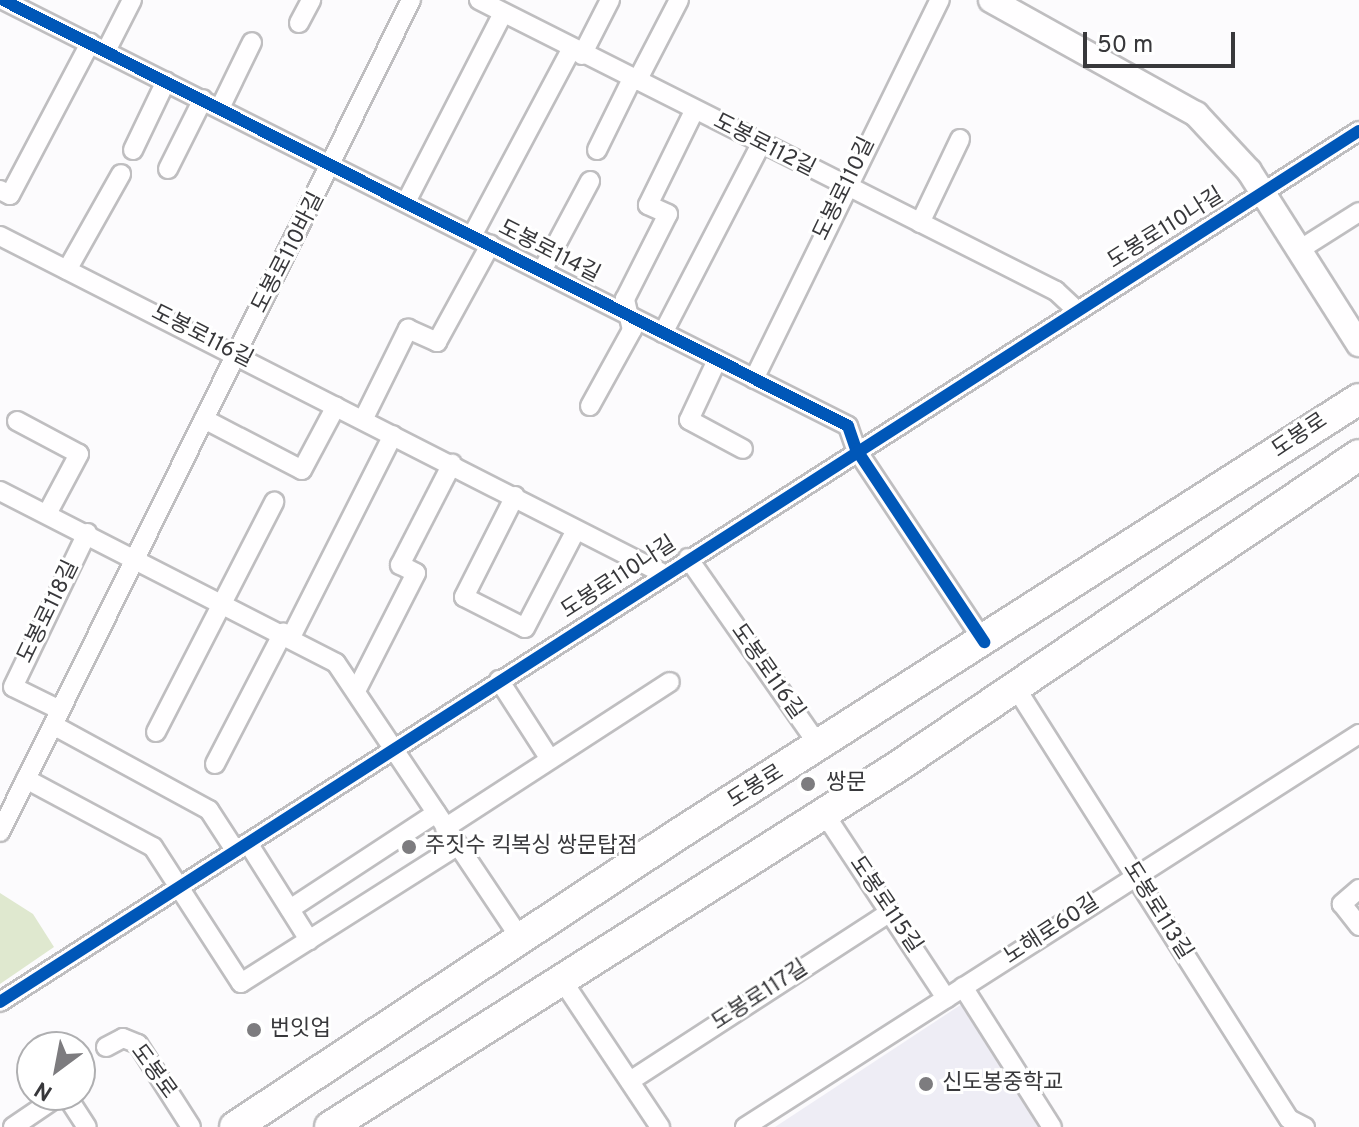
<!DOCTYPE html>
<html>
<head>
<meta charset="utf-8">
<style>
  body { margin:0 }
  #map { position:relative; width:1359px; height:1127px; overflow:hidden; background:#fcfbfd; font-family:Overpass,"Noto Sans KR",sans-serif }
  div>[style] { position:absolute }
  [style*='--x'] { left:calc(var(--x)*1px); top:calc(var(--y)*1px); width:calc(var(--w)*1px); rotate:calc(var(--a)*1deg) }
  .built>* { inset:0; background:#eeedf5 }
  .green>* { inset:0; background:#dfe8cf }
  .roads { filter:drop-shadow(2px 0 #bfbec0) drop-shadow(-2px 0 #bfbec0) drop-shadow(0 2px #bfbec0) drop-shadow(0 -2px #bfbec0) }
  .minor>* { height:18px; margin:-9px; padding:0 9px; transform-origin:9px; border-radius:9px; background:#fffeff }
  .tertiary>* { height:24px; margin:-12px; padding:0 12px; transform-origin:12px; border-radius:12px; background:#fffeff }
  .primary>* { height:30px; margin:-15px; padding:0 15px; transform-origin:15px; border-radius:15px; background:#fffeff }
  .cycleway>* { height:12px; margin:-6px; padding:0 6px; transform-origin:6px; border-radius:6px; background:#0057b8 }
  .dots>* { width:22px; height:22px; translate:-50% -50%; box-sizing:border-box; border:4px solid #fff; border-radius:50% }
  span { translate:-50% -50%; white-space:nowrap; text-align:center; line-height:1.15; -webkit-text-stroke:6px #fff; paint-order:stroke }
  .street-label { font-size:22px; color:#38383b }
  .poi-label { font-size:22px; color:#38383b }
  .left { translate:0 -50%; text-align:left }
  .north { position:absolute; left:16px; top:1031px; width:80px; height:80px; box-sizing:border-box; background:#fff; border:2px solid #afafb1; border-radius:50%; rotate:212deg; font-size:22px; font-weight:700; line-height:32px; text-align:center; color:#38383b }
  .north::after { content:''; display:block; margin:auto; width:28px; height:36px; background:#7d7c7f; clip-path:polygon(50% 0,100% 100%,50% 72%,0 100%) }
  .scale { position:absolute; left:1083px; top:32px; width:152px; height:36px; box-sizing:border-box; border:4px solid #38383b; border-top:0; padding-left:10px; font-size:24px; line-height:28px; white-space:nowrap; color:#38383b; -webkit-text-stroke:6px #fff; paint-order:stroke }
</style>
</head>
<body>
<div id="map">
  <div class="built">
    <div style="clip-path:polygon(962px 1004px,1040px 1127px,775px 1127px)"></div>
  </div>
  <div class="green">
    <div style="clip-path:polygon(0 893px,33px 914px,54px 947px,0 984px)"></div>
  </div>
  <div class="roads">
    <div class="minor">
      <div style="--x:3;--y:0;--w:946;--a:26.75"></div>
      <div style="--x:848;--y:426;--w:24;--a:71"></div>
      <div style="--x:856;--y:449;--w:232;--a:56.4"></div>
      <div style="--x:479;--y:0;--w:646;--a:26.76"></div>
      <div style="--x:1056;--y:291;--w:26;--a:43"></div>
      <div style="--x:299;--y:23;--w:26;--a:-62"></div>
      <div style="--x:106;--y:51;--w:57;--a:-63"></div>
      <div style="--x:582;--y:55;--w:62;--a:-63"></div>
      <div style="--x:637;--y:81;--w:91;--a:-62.6"></div>
      <div style="--x:220;--y:108;--w:73;--a:-64.1"></div>
      <div style="--x:133;--y:150;--w:76;--a:-64.4"></div>
      <div style="--x:597;--y:150;--w:79;--a:-63.8"></div>
      <div style="--x:168;--y:169;--w:78;--a:-63.4"></div>
      <div style="--x:0;--y:190;--w:11;--a:27"></div>
      <div style="--x:10;--y:195;--w:172;--a:-62.2"></div>
      <div style="--x:406;--y:202;--w:212;--a:-62.8"></div>
      <div style="--x:920;--y:223;--w:93;--a:-64.5"></div>
      <div style="--x:0;--y:236;--w:745;--a:26.98"></div>
      <div style="--x:472;--y:236;--w:211;--a:-62"></div>
      <div style="--x:1299;--y:250;--w:71;--a:-32.3"></div>
      <div style="--x:67;--y:270;--w:110;--a:-60.6"></div>
      <div style="--x:542;--y:271;--w:102;--a:-61.9"></div>
      <div style="--x:663;--y:333;--w:213;--a:-62.6"></div>
      <div style="--x:717;--y:360;--w:66;--a:115"></div>
      <div style="--x:689;--y:420;--w:61;--a:28.2"></div>
      <div style="--x:754;--y:379;--w:422;--a:-63.9"></div>
      <div style="--x:590;--y:406;--w:87;--a:-61.1"></div>
      <div style="--x:632;--y:330;--w:32;--a:-103"></div>
      <div style="--x:625;--y:299;--w:95;--a:-63.2"></div>
      <div style="--x:668;--y:214;--w:22;--a:-156"></div>
      <div style="--x:648;--y:205;--w:105;--a:-63.9"></div>
      <div style="--x:204;--y:419;--w:110;--a:27.5"></div>
      <div style="--x:302;--y:470;--w:72;--a:-62"></div>
      <div style="--x:363;--y:420;--w:102;--a:-63.7"></div>
      <div style="--x:408;--y:329;--w:32;--a:24"></div>
      <div style="--x:437;--y:342;--w:111;--a:-61.3"></div>
      <div style="--x:17;--y:421;--w:70;--a:28"></div>
      <div style="--x:79;--y:454;--w:68;--a:118.1"></div>
      <div style="--x:0;--y:491;--w:377;--a:27.1"></div>
      <div style="--x:336;--y:663;--w:331;--a:56.2"></div>
      <div style="--x:515;--y:496;--w:113;--a:116.8"></div>
      <div style="--x:464;--y:597;--w:68;--a:26.9"></div>
      <div style="--x:525;--y:628;--w:110;--a:-62.5"></div>
      <div style="--x:688;--y:558;--w:231;--a:55.1"></div>
      <div style="--x:291;--y:637;--w:226;--a:-63.2"></div>
      <div style="--x:499;--y:680;--w:94;--a:57.2"></div>
      <div style="--x:1016;--y:688;--w:510;--a:57.65"></div>
      <div style="--x:1289;--y:1119;--w:18;--a:27"></div>
      <div style="--x:357;--y:689;--w:130;--a:-63"></div>
      <div style="--x:416;--y:573;--w:18;--a:-153"></div>
      <div style="--x:400;--y:565;--w:114;--a:-62.8"></div>
      <div style="--x:60;--y:710;--w:52;--a:-153.9"></div>
      <div style="--x:13;--y:687;--w:171;--a:-64.3"></div>
      <div style="--x:53;--y:725;--w:178;--a:28.6"></div>
      <div style="--x:209;--y:810;--w:48;--a:57"></div>
      <div style="--x:156;--y:732;--w:259;--a:-62.8"></div>
      <div style="--x:215;--y:764;--w:148;--a:-62.6"></div>
      <div style="--x:26;--y:779;--w:144;--a:28.2"></div>
      <div style="--x:153;--y:847;--w:162;--a:57.1"></div>
      <div style="--x:241;--y:983;--w:256;--a:-32.4"></div>
      <div style="--x:824;--y:813;--w:222;--a:56.6"></div>
      <div style="--x:445;--y:828;--w:268;--a:-33"></div>
      <div style="--x:0;--y:832;--w:928;--a:-63.71"></div>
      <div style="--x:248;--y:843;--w:115;--a:57.8"></div>
      <div style="--x:1359;--y:889;--w:23;--a:139"></div>
      <div style="--x:1342;--y:904;--w:28;--a:52"></div>
      <div style="--x:290;--y:909;--w:175;--a:-33.3"></div>
      <div style="--x:562;--y:980;--w:177;--a:56.3"></div>
      <div style="--x:963;--y:987;--w:166;--a:57.6"></div>
      <div style="--x:0;--y:1002;--w:1614;--a:-32.66"></div>
      <div style="--x:106;--y:1047;--w:19;--a:-28"></div>
      <div style="--x:123;--y:1038;--w:16;--a:22"></div>
      <div style="--x:138;--y:1044;--w:98;--a:57.4"></div>
      <div style="--x:630;--y:1081;--w:310;--a:-33"></div>
      <div style="--x:66;--y:1095;--w:38;--a:57"></div>
      <div style="--x:13;--y:1127;--w:57;--a:-34.2"></div>
      <div style="--x:745;--y:1127;--w:729;--a:-32.62"></div>
    </div>
    <div class="tertiary">
      <div style="--x:991;--y:0;--w:235;--a:29.1"></div>
      <div style="--x:1196;--y:114;--w:78;--a:47.1"></div>
      <div style="--x:1249;--y:171;--w:205;--a:57.6"></div>
    </div>
    <div class="primary">
      <div style="--x:235;--y:1127;--w:530;--a:-33.45"></div>
      <div style="--x:677;--y:835;--w:809;--a:-32.59"></div>
      <div style="--x:330;--y:1127;--w:672;--a:-32.41"></div>
      <div style="--x:897;--y:767;--w:557;--a:-34.03"></div>
    </div>
  </div>
  <div class="cycleway">
    <div style="--x:3;--y:0;--w:946;--a:26.75"></div>
    <div style="--x:848;--y:426;--w:24;--a:71"></div>
    <div style="--x:856;--y:449;--w:232;--a:56.4"></div>
    <div style="--x:0;--y:1002;--w:1614;--a:-32.66"></div>
  </div>
  <div class="dots">
    <div style="left:808px;top:784px;background:#7d7c7f"></div>
    <div style="left:409px;top:847px;background:#7d7c7f"></div>
    <div style="left:254px;top:1030px;background:#7d7c7f"></div>
    <div style="left:926px;top:1084px;background:#7d7c7f"></div>
  </div>
  <div class="street-label">
    <span style="left:764px;top:146px;rotate:27deg">도봉로112길</span>
    <span style="left:845px;top:189px;rotate:-64deg">도봉로110길</span>
    <span style="left:1166px;top:229px;rotate:-32deg">도봉로110나길</span>
    <span style="left:549px;top:252px;rotate:27deg">도봉로114길</span>
    <span style="left:289px;top:253px;rotate:-63deg">도봉로110바길</span>
    <span style="left:202px;top:337px;rotate:27deg">도봉로116길</span>
    <span style="left:1300px;top:436px;rotate:-34deg">도봉로</span>
    <span style="left:619px;top:578px;rotate:-33deg">도봉로110나길</span>
    <span style="left:49px;top:612px;rotate:-64deg">도봉로118길</span>
    <span style="left:767px;top:672px;rotate:55deg">도봉로116길</span>
    <span style="left:756px;top:787px;rotate:-32deg">도봉로</span>
    <span style="left:885px;top:905px;rotate:56deg">도봉로115길</span>
    <span style="left:1157px;top:911px;rotate:58deg">도봉로113길</span>
    <span style="left:1052px;top:930px;rotate:-33deg">노해로60길</span>
    <span style="left:760px;top:996px;rotate:-33deg">도봉로117길</span>
    <span style="left:153px;top:1072px;rotate:54deg">도봉로</span>
  </div>
  <div class="poi-label">
    <span class="left" style="left:826px;top:784px">쌍문</span>
    <span class="left" style="left:425px;top:847px">주짓수 킥복싱 쌍문탑점</span>
    <span class="left" style="left:270px;top:1030px">번잇업</span>
    <span class="left" style="left:942px;top:1084px">신도봉중학교</span>
  </div>
  <div class="north">N</div>
  <div class="scale">50 m</div>
</div>
</body>
</html>
